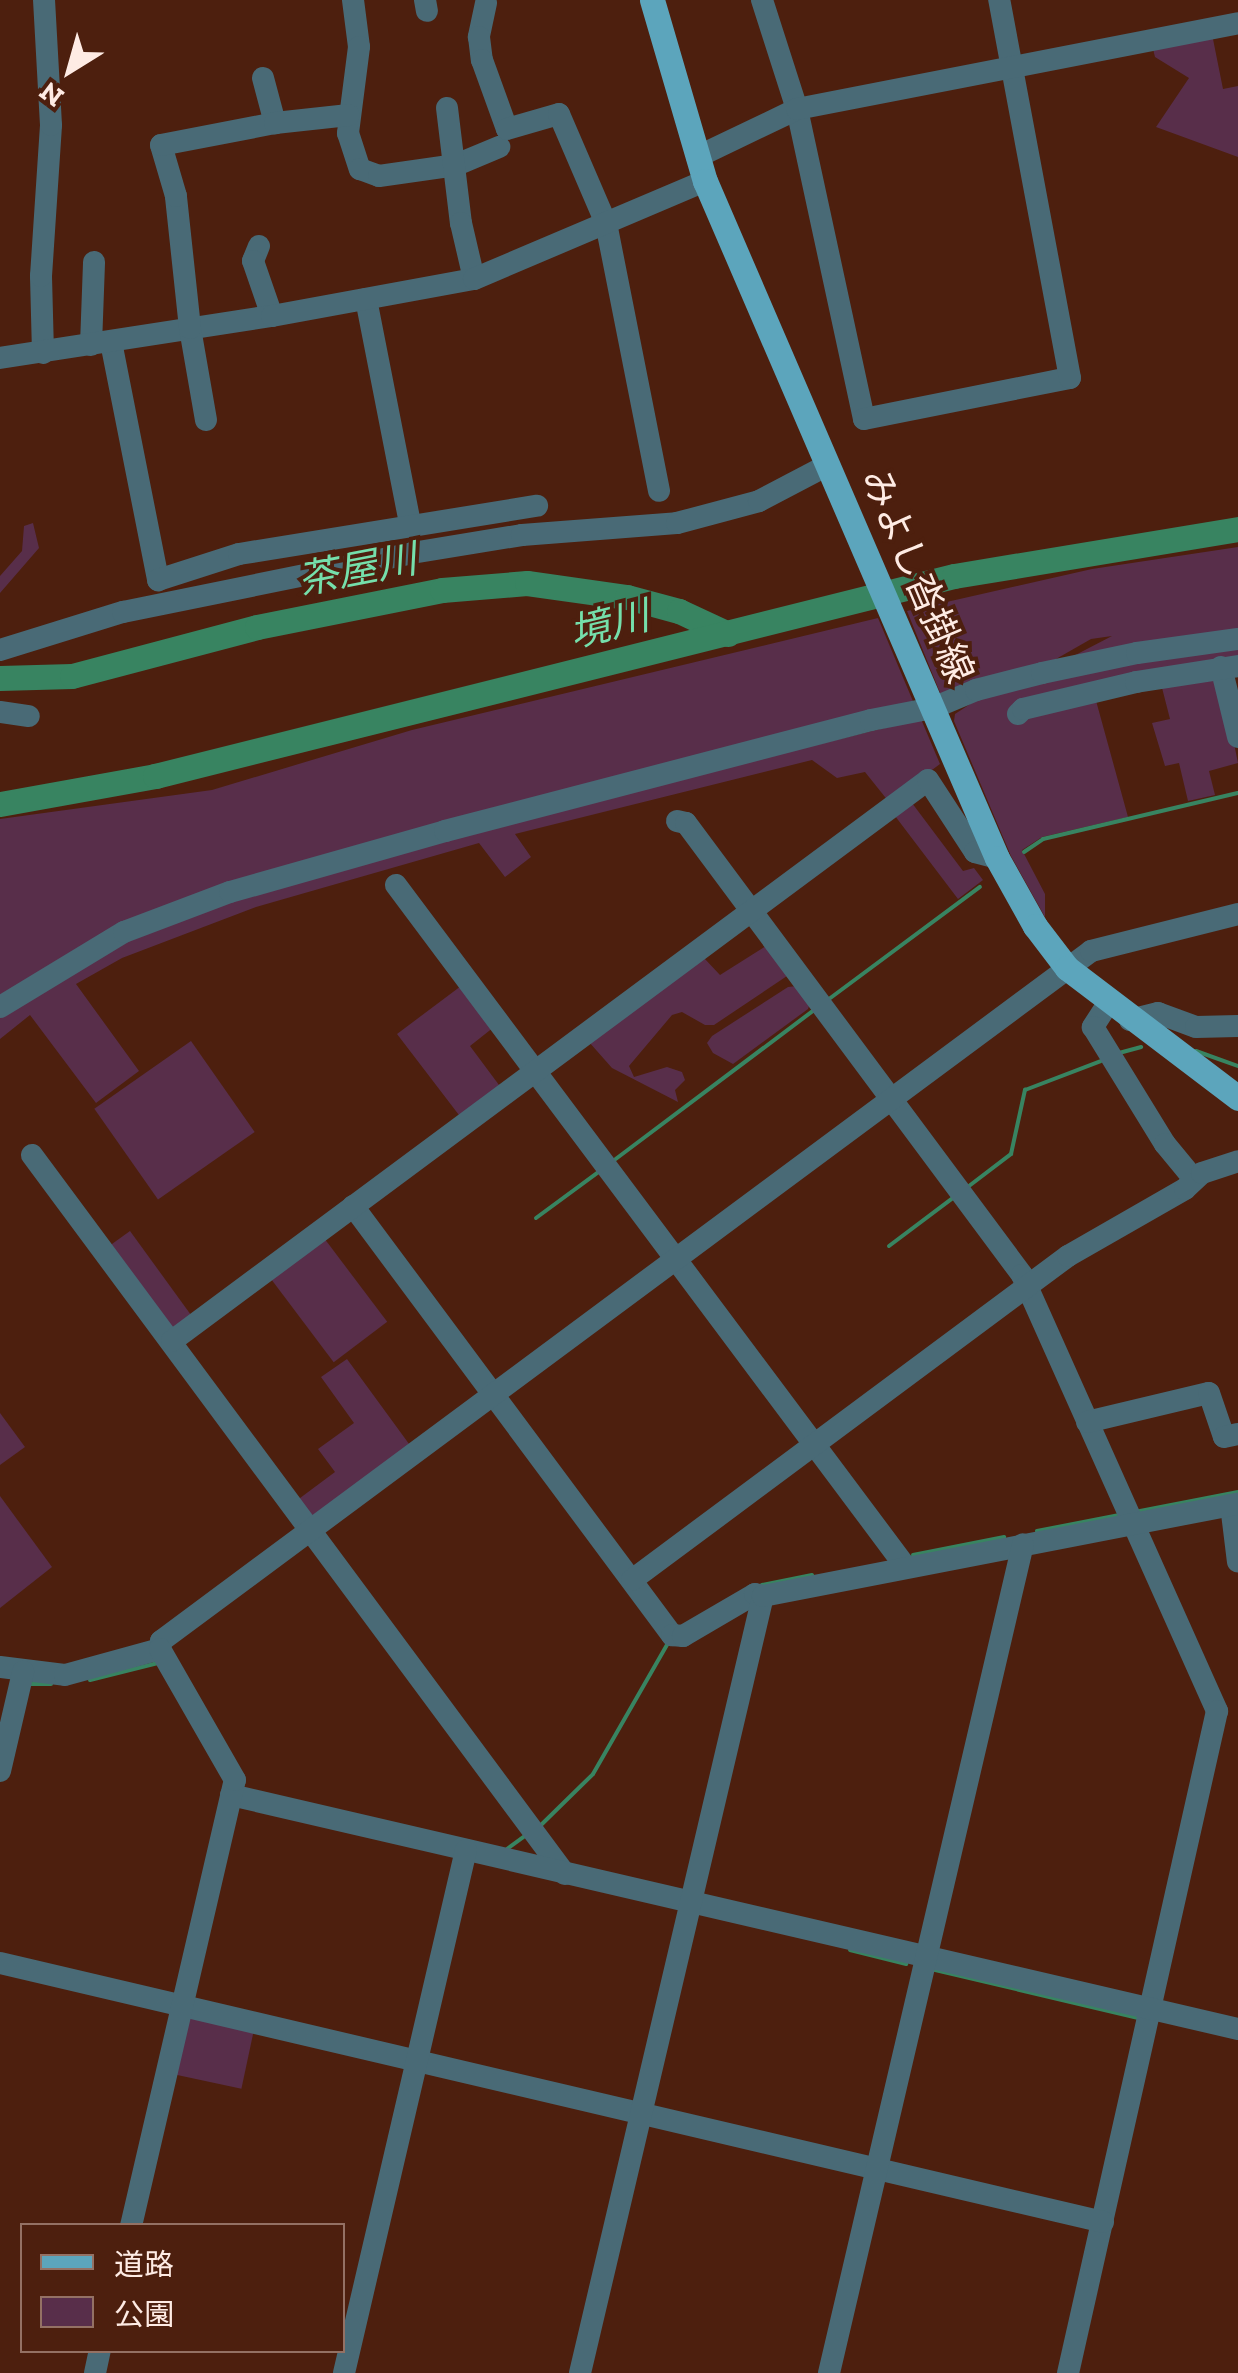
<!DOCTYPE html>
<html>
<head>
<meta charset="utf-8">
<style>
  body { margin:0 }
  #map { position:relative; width:1238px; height:2373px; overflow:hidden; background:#4d1f0e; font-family:"Zilla Slab","Noto Sans JP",serif }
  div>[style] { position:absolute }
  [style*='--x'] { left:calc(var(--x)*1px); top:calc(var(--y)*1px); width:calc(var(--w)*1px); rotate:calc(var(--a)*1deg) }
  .green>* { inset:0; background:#582e4a; transform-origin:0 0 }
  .stream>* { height:4px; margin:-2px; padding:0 2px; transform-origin:2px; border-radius:2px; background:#388461 }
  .river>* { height:25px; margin:-12.5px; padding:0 12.5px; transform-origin:12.5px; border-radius:12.5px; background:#388461 }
  .minor>* { height:22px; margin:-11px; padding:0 11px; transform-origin:11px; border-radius:11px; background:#496a76 }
  .major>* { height:25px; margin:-12.5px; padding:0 12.5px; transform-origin:12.5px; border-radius:12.5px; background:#5ca5bc }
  span { translate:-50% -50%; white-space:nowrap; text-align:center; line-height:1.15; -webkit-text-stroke:8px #4d1f0e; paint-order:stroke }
  .street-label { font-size:38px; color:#feebe4 }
  .water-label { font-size:40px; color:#75dfab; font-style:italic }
  .legend { position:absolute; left:20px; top:2223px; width:325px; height:130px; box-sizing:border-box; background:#4d1f0e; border:2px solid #947164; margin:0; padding:12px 18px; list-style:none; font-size:30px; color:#feebe4 }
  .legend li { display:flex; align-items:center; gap:20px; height:50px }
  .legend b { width:50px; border:2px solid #947164 }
  .north { position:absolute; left:20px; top:20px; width:100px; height:100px; -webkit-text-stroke:8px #4d1f0e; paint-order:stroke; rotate:217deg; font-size:28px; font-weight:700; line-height:40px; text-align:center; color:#feebe4 }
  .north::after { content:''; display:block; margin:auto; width:35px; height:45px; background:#feebe4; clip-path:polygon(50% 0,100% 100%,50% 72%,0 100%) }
</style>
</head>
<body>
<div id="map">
  <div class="green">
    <div style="clip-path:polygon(1212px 34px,1223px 89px,1238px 86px,1238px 157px,1156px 127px,1189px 78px,1155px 57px,1152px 45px)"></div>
    <div style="clip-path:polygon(33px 523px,39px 548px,0 593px,0 576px,22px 551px,24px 526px)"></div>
    <div style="clip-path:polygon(1238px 547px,1238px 634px,1058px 664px,1112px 636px,1091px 639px,1035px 671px,943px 700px,907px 611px,1092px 569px)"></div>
    <div style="clip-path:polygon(878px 618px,915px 706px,233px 887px,0 1000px,0 819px,212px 790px,412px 730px)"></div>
    <div style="clip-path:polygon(1238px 644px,1238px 663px,1095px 697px,1128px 817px,1042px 837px,1022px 850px,1045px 894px,1045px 917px,1011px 856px,954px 721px,955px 714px,993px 689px)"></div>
    <div style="clip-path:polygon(1220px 675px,1238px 763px,1209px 771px,1215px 795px,1188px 801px,1179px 763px,1165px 766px,1152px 723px,1170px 719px,1160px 680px)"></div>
    <div style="clip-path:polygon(921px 719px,940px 764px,889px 802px,865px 772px,837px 778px,812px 760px,515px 834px,531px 857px,505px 877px,479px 843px,256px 907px,122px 958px,76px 984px,139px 1071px,96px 1103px,30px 1015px,0 1039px,0 1013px,54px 975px,233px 895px,434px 839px)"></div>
    <div style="clip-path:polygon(909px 799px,963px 871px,974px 868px,983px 880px,958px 899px,892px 812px)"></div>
    <div style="clip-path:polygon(766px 946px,787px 976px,714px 1025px,705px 1025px,682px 1012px,672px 1015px,629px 1066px,634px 1077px,667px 1067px,682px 1072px,685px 1080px,675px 1090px,678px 1102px,612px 1068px,589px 1042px,704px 958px,720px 975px)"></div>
    <div style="clip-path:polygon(461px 986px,494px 1027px,470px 1046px,502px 1089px,462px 1119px,397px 1034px)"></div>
    <div style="clip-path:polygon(797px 986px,810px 1003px,808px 1009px,733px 1064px,713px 1053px,707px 1043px,712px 1036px,788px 987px)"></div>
    <div style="left:191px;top:1041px;width:111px;height:118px;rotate:55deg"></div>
    <div style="left:130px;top:1231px;width:109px;height:27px;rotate:54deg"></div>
    <div style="left:321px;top:1234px;width:110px;height:67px;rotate:53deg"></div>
    <div style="clip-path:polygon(347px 1359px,412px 1448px,314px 1520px,296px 1501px,335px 1472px,318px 1449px,354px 1423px,321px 1377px)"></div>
    <div style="clip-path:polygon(0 1413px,25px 1447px,0 1465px)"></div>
    <div style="clip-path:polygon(0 1496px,52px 1567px,0 1608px)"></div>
    <div style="left:188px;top:2013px;width:68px;height:63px;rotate:12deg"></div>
  </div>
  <div class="stream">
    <div style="--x:1024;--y:852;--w:23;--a:-34"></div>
    <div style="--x:1043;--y:839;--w:200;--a:-13.3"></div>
    <div style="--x:829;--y:999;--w:188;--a:-36.6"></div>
    <div style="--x:1196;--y:1051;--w:45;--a:19.7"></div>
    <div style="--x:1119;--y:1053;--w:23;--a:-15"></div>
    <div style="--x:613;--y:1161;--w:250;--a:-36.9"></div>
    <div style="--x:969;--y:1186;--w:53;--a:-37.3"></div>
    <div style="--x:1011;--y:1154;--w:66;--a:-77.7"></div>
    <div style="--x:1025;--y:1090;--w:81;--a:-20.9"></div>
    <div style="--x:536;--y:1218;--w:79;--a:-36.3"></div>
    <div style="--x:889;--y:1246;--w:80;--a:-36.9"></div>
    <div style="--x:1135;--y:1512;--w:105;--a:-11"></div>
    <div style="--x:1037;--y:1531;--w:84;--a:-11"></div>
    <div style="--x:913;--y:1555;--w:93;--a:-11.2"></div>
    <div style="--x:762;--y:1585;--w:51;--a:-11.3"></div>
    <div style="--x:90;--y:1680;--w:70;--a:-14"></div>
    <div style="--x:31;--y:1684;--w:20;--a:0"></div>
    <div style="--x:542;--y:1824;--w:71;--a:-44.4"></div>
    <div style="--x:593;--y:1774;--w:151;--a:-60.2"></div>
    <div style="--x:507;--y:1849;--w:26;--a:-36"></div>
    <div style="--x:850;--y:1950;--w:58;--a:14"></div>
    <div style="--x:931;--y:1969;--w:213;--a:13.3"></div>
  </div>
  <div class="river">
    <div style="--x:0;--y:678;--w:72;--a:-1.6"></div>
    <div style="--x:72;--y:676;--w:191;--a:-14.8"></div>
    <div style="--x:257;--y:627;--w:189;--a:-11.3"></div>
    <div style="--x:442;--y:590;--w:85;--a:-4.7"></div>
    <div style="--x:527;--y:583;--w:101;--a:8"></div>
    <div style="--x:627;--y:597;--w:54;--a:15.1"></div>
    <div style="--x:679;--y:611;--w:54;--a:25.1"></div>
    <div style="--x:0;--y:804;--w:158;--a:-10.2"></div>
    <div style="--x:155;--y:776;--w:824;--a:-14.05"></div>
    <div style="--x:954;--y:576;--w:288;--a:-9.4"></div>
  </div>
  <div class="minor">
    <div style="--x:353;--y:0;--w:47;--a:82.7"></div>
    <div style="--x:359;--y:47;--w:87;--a:97.3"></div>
    <div style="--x:348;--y:133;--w:38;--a:72"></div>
    <div style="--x:360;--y:169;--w:20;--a:20"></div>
    <div style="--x:379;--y:176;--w:78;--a:-8.1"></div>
    <div style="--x:456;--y:165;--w:47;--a:-22.7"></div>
    <div style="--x:425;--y:0;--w:11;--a:80"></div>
    <div style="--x:762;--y:0;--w:114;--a:72.2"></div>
    <div style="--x:797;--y:109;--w:317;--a:77.8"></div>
    <div style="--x:864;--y:419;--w:210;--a:-11.3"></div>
    <div style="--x:1070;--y:378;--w:385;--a:-100.6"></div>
    <div style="--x:486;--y:3;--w:35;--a:102"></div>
    <div style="--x:479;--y:37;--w:23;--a:83"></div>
    <div style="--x:482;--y:60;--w:73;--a:70.1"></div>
    <div style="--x:507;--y:129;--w:54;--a:-16.1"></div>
    <div style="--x:559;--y:114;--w:119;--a:66.7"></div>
    <div style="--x:606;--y:223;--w:273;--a:78.8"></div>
    <div style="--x:263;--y:78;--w:47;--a:75.1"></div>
    <div style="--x:447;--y:108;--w:116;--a:83.1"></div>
    <div style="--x:461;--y:223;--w:57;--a:76.9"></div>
    <div style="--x:697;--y:157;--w:111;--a:-25.6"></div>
    <div style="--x:797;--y:109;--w:449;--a:-11"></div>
    <div style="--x:259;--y:246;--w:16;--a:112"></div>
    <div style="--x:253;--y:261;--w:58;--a:70.9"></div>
    <div style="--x:366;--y:299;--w:229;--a:78.9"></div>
    <div style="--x:111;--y:342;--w:243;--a:78.8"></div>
    <div style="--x:158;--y:580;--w:85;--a:-17.8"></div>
    <div style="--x:239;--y:554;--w:302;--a:-9.2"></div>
    <div style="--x:91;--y:345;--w:83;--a:-87.9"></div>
    <div style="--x:43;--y:353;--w:77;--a:-91.5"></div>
    <div style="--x:41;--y:276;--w:151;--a:-86.2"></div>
    <div style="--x:51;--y:125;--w:125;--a:-93.2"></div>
    <div style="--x:0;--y:358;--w:275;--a:-8.8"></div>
    <div style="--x:272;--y:316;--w:205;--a:-10.4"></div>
    <div style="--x:474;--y:279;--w:251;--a:-23"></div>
    <div style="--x:206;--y:420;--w:93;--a:-99.9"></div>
    <div style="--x:190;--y:328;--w:133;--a:-96.1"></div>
    <div style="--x:176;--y:196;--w:53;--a:-106.4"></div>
    <div style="--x:161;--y:145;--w:116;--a:-10.9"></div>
    <div style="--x:275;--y:123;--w:74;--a:-6.2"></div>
    <div style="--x:0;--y:650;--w:129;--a:-17.2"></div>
    <div style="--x:123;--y:612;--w:295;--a:-11.5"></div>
    <div style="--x:412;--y:553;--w:111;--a:-9.3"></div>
    <div style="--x:522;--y:535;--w:155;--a:-4.4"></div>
    <div style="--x:677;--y:523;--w:85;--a:-15"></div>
    <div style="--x:759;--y:501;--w:78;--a:-27.6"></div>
    <div style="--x:1221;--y:667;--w:72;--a:76.3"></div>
    <div style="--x:0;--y:712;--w:29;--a:8"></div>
    <div style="--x:1018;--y:714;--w:7;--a:-45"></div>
    <div style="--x:1023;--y:709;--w:116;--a:-13.4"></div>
    <div style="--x:1136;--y:682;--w:103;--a:-8.9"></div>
    <div style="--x:677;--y:821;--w:9;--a:13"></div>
    <div style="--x:686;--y:823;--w:563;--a:53.37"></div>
    <div style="--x:1022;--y:1275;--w:478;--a:65.9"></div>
    <div style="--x:1217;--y:1711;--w:679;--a:102.68"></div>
    <div style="--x:396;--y:885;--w:850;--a:53.22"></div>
    <div style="--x:1109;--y:1002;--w:30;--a:123"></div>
    <div style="--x:1093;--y:1027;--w:137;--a:58.4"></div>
    <div style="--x:1165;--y:1144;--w:45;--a:50.4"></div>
    <div style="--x:0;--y:1007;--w:145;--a:-31.2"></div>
    <div style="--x:124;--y:932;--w:113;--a:-20.7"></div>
    <div style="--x:230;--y:892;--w:223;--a:-15.8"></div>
    <div style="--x:445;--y:831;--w:440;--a:-14.6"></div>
    <div style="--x:871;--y:720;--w:63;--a:-11"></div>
    <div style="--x:933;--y:708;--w:47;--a:-22.7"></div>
    <div style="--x:976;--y:690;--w:68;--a:-14.4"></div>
    <div style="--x:1042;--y:673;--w:97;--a:-11.9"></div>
    <div style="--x:1137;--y:653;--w:102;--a:-7.9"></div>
    <div style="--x:1130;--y:1020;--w:29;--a:-14"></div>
    <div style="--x:1158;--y:1013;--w:40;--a:20.2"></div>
    <div style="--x:1196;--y:1027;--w:42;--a:-1.4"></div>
    <div style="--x:32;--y:1155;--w:895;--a:53.45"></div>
    <div style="--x:353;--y:1206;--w:535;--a:53.37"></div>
    <div style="--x:672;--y:1635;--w:11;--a:5"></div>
    <div style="--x:683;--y:1636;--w:83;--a:-30.3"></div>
    <div style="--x:755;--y:1594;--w:8;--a:14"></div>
    <div style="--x:172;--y:1341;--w:941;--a:-36.58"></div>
    <div style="--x:928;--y:780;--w:86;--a:56.9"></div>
    <div style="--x:975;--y:852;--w:23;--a:15"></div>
    <div style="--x:1087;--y:1422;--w:125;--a:-13.4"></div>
    <div style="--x:1209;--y:1393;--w:46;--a:71.2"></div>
    <div style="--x:1224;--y:1437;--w:14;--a:-12"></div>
    <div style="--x:1231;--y:1505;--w:57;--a:83"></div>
    <div style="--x:632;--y:1580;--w:543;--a:-36.62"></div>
    <div style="--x:1068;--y:1256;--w:135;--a:-29.8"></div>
    <div style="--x:1185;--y:1189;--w:23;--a:-43"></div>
    <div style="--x:1202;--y:1173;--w:38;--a:-18"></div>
    <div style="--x:0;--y:1667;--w:65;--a:7"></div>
    <div style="--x:65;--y:1675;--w:98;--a:-15.3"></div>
    <div style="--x:160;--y:1649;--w:8;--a:-83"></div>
    <div style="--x:161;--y:1641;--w:1158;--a:-36.57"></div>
    <div style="--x:1091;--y:951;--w:152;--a:-14.1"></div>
    <div style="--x:0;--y:1771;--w:102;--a:-76.9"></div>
    <div style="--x:231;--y:1795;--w:1034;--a:13.08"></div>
    <div style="--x:0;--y:1963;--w:1133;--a:13.21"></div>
    <div style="--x:131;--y:2226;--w:458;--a:-76.9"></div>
    <div style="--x:235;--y:1780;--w:151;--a:-119.8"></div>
    <div style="--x:95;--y:2373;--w:24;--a:-78"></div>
    <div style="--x:344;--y:2373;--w:537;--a:-76.87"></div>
    <div style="--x:580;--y:2373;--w:798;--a:-76.75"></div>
    <div style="--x:763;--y:1596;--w:484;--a:-11"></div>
    <div style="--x:829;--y:2373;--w:851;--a:-76.83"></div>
  </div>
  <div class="major">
    <div style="--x:652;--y:0;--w:189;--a:73.7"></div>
    <div style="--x:705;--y:181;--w:737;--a:66.67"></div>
    <div style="--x:997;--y:858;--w:78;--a:60.8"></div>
    <div style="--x:1035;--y:926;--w:53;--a:52.7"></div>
    <div style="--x:1067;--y:968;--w:215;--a:37.2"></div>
  </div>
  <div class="street-label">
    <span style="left:917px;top:576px;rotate:67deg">みよし沓掛線</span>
  </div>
  <div class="water-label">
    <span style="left:357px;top:569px;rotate:-11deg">茶屋川</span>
    <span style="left:609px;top:624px;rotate:-14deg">境川</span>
  </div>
  <ul class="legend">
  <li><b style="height:12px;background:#5ca5bc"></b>道路</li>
  <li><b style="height:28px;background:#582e4a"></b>公園</li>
  </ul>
  <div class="north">N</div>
</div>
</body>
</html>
